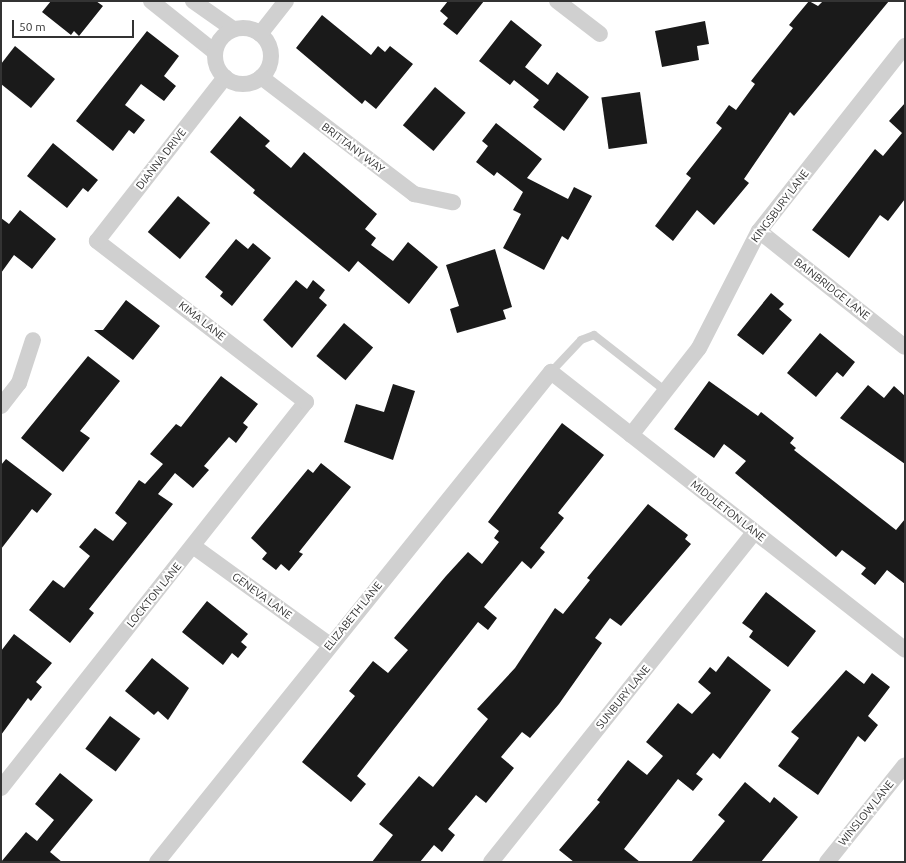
<!DOCTYPE html>
<html>
<head>
<meta charset="utf-8">
<style>
  body { margin:0 }
  #map { position:relative; width:906px; height:863px; overflow:hidden; background:#fff; font-family:Ubuntu,sans-serif }
  div>[style] { position:absolute }
  [style*='--x'] { left:calc(var(--x)*1px); top:calc(var(--y)*1px); width:calc(var(--w)*1px); rotate:calc(var(--a)*1deg) }
  .building>* { inset:0; background:#1a1a1a; transform-origin:0 0 }
  .lane>* { height:8px; margin:-4px; padding:0 4px; transform-origin:4px; border-radius:4px; background:#d0d0d0 }
  .street>* { height:16px; margin:-8px; padding:0 8px; transform-origin:8px; border-radius:8px; background:#d0d0d0 }
  .street>.ring { margin:-8px; padding:0; box-sizing:content-box; background:none; border:16px solid #d0d0d0; border-radius:50% }
  span { translate:-50% -50%; white-space:nowrap; text-align:center; line-height:1.15; -webkit-text-stroke:4px #fff; paint-order:stroke }
  .street-label { font-size:11px; color:#333 }
  .frame { position:absolute; inset:0; border:2px solid #333; pointer-events:none }
  .scale { position:absolute; left:12px; top:20px; width:122px; height:18px; box-sizing:border-box; border:2px solid #333; border-top:0; padding-left:5px; font-size:12px; line-height:14px; white-space:nowrap; color:#333; -webkit-text-stroke:3px #fff; paint-order:stroke }
</style>
</head>
<body>
<div id="map">
  <div class="building">
    <div style="clip-path:polygon(51px 1px,96px 1px,103px 6px,79px 36px,74px 31px,71px 35px,42px 12px)"></div>
    <div style="clip-path:polygon(448px 1px,484px 1px,457px 35px,443px 24px,448px 18px,440px 11px)"></div>
    <div style="clip-path:polygon(809px 1px,818px 6px,823px 1px,889px 1px,794px 116px,790px 112px,744px 179px,749px 183px,714px 225px,697px 210px,673px 241px,655px 226px,691px 178px,686px 174px,722px 128px,716px 123px,729px 105px,736px 110px,755px 84px,751px 81px,793px 28px,789px 25px)"></div>
    <div style="clip-path:polygon(322px 15px,371px 55px,378px 46px,385px 52px,390px 46px,413px 64px,376px 109px,365px 100px,362px 104px,296px 48px)"></div>
    <div style="clip-path:polygon(511px 20px,542px 45px,525px 67px,548px 85px,557px 72px,589px 97px,564px 131px,533px 107px,539px 100px,514px 80px,510px 85px,479px 61px)"></div>
    <div style="clip-path:polygon(705px 21px,709px 44px,697px 46px,699px 60px,662px 67px,655px 31px)"></div>
    <div style="clip-path:polygon(147px 31px,179px 56px,164px 76px,176px 86px,164px 101px,141px 84px,125px 105px,145px 120px,134px 134px,129px 130px,113px 151px,76px 121px)"></div>
    <div style="clip-path:polygon(15px 46px,55px 79px,31px 108px,1px 84px,1px 64px)"></div>
    <div style="left:435px;top:87px;width:40px;height:50px;rotate:40deg"></div>
    <div style="left:640px;top:92px;width:52px;height:39px;rotate:82deg"></div>
    <div style="clip-path:polygon(905px 103px,905px 199px,888px 221px,880px 215px,849px 258px,812px 230px,875px 149px,883px 156px,902px 133px,889px 121px)"></div>
    <div style="clip-path:polygon(240px 116px,270px 141px,265px 146px,291px 168px,304px 152px,377px 214px,365px 229px,376px 238px,371px 245px,393px 261px,408px 242px,438px 267px,409px 304px,358px 261px,349px 272px,253px 193px,255px 190px,210px 152px)"></div>
    <div style="clip-path:polygon(496px 123px,542px 159px,527px 178px,568px 199px,574px 187px,592px 196px,568px 240px,562px 236px,544px 270px,503px 248px,521px 214px,513px 210px,523px 192px,497px 172px,494px 176px,476px 162px,488px 146px,482px 141px)"></div>
    <div style="clip-path:polygon(53px 143px,98px 180px,88px 192px,83px 188px,67px 208px,27px 176px)"></div>
    <div style="left:178px;top:196px;width:42px;height:47px;rotate:40deg"></div>
    <div style="clip-path:polygon(20px 210px,56px 239px,32px 269px,14px 255px,1px 273px,1px 218px,9px 224px)"></div>
    <div style="clip-path:polygon(236px 239px,248px 249px,253px 243px,271px 258px,232px 306px,220px 296px,223px 292px,205px 277px)"></div>
    <div style="clip-path:polygon(495px 249px,512px 307px,503px 310px,506px 319px,457px 333px,450px 309px,459px 306px,446px 265px)"></div>
    <div style="clip-path:polygon(296px 280px,307px 289px,313px 280px,325px 290px,319px 298px,327px 305px,292px 348px,263px 320px)"></div>
    <div style="clip-path:polygon(771px 293px,784px 304px,779px 309px,792px 320px,763px 355px,737px 335px)"></div>
    <div style="clip-path:polygon(126px 300px,160px 326px,133px 360px,94px 330px,103px 330px)"></div>
    <div style="left:344px;top:323px;width:38px;height:43px;rotate:40deg"></div>
    <div style="clip-path:polygon(820px 333px,855px 362px,843px 377px,837px 372px,816px 397px,787px 373px)"></div>
    <div style="clip-path:polygon(88px 356px,120px 381px,80px 431px,90px 438px,63px 472px,21px 438px)"></div>
    <div style="clip-path:polygon(221px 376px,258px 404px,243px 423px,248px 427px,236px 443px,229px 437px,204px 466px,209px 470px,193px 488px,175px 473px,158px 494px,173px 504px,89px 609px,94px 613px,70px 643px,29px 610px,53px 580px,64px 588px,90px 556px,79px 547px,95px 528px,113px 541px,127px 523px,115px 513px,139px 480px,145px 484px,163px 464px,150px 454px,176px 424px,181px 427px)"></div>
    <div style="clip-path:polygon(709px 381px,758px 416px,761px 412px,794px 438px,790px 443px,796px 448px,794px 450px,896px 530px,905px 519px,905px 584px,887px 570px,875px 585px,861px 574px,866px 568px,842px 550px,836px 557px,735px 473px,746px 461px,724px 444px,714px 458px,674px 429px)"></div>
    <div style="clip-path:polygon(393px 384px,415px 391px,393px 460px,344px 442px,356px 404px,384px 412px)"></div>
    <div style="clip-path:polygon(868px 385px,884px 398px,894px 386px,905px 396px,905px 464px,840px 418px)"></div>
    <div style="clip-path:polygon(562px 423px,604px 455px,558px 513px,564px 518px,540px 548px,545px 552px,531px 569px,522px 561px,484px 607px,497px 618px,488px 630px,478px 622px,357px 776px,366px 784px,351px 802px,302px 762px,355px 696px,349px 691px,373px 661px,388px 673px,408px 650px,394px 638px,446px 576px,468px 552px,482px 564px,499px 542px,494px 538px,499px 531px,488px 522px)"></div>
    <div style="clip-path:polygon(6px 459px,52px 494px,37px 513px,32px 509px,1px 549px,1px 465px)"></div>
    <div style="clip-path:polygon(321px 463px,351px 487px,299px 552px,303px 554px,289px 571px,281px 564px,276px 570px,262px 559px,267px 553px,251px 538px,308px 469px,313px 473px)"></div>
    <div style="clip-path:polygon(648px 504px,688px 535px,685px 539px,691px 544px,621px 626px,610px 618px,595px 638px,602px 643px,559px 704px,530px 738px,522px 732px,501px 757px,514px 768px,486px 803px,476px 795px,448px 829px,455px 835px,442px 852px,434px 845px,420px 862px,372px 862px,393px 835px,379px 824px,419px 776px,433px 787px,488px 719px,477px 709px,515px 668px,555px 608px,563px 614px,590px 580px,587px 578px)"></div>
    <div style="clip-path:polygon(766px 592px,816px 631px,788px 667px,749px 637px,753px 631px,742px 623px)"></div>
    <div style="clip-path:polygon(207px 601px,248px 634px,241px 642px,247px 647px,238px 658px,232px 653px,223px 665px,182px 632px)"></div>
    <div style="clip-path:polygon(14px 634px,52px 663px,36px 682px,42px 687px,31px 701px,28px 698px,1px 735px,1px 651px)"></div>
    <div style="clip-path:polygon(728px 656px,771px 690px,720px 759px,713px 753px,696px 774px,703px 779px,693px 791px,678px 779px,624px 849px,640px 862px,574px 862px,559px 850px,600px 802px,597px 800px,628px 760px,647px 775px,663px 756px,646px 742px,678px 703px,692px 714px,711px 693px,698px 682px,710px 667px,716px 672px)"></div>
    <div style="clip-path:polygon(152px 658px,189px 688px,168px 720px,158px 711px,154px 715px,125px 691px)"></div>
    <div style="clip-path:polygon(846px 670px,864px 684px,872px 673px,890px 687px,868px 716px,878px 725px,865px 742px,858px 736px,818px 795px,778px 766px,799px 738px,791px 732px)"></div>
    <div style="left:110px;top:716px;width:38px;height:41px;rotate:37deg"></div>
    <div style="clip-path:polygon(60px 773px,93px 800px,50px 852px,62px 862px,1px 862px,26px 832px,37px 841px,54px 820px,35px 804px)"></div>
    <div style="clip-path:polygon(745px 782px,770px 803px,774px 797px,798px 817px,761px 862px,691px 862px,725px 821px,718px 815px)"></div>
  </div>
  <div class="lane">
    <div style="--x:551;--y:372;--w:44;--a:-46.8"></div>
    <div style="--x:581;--y:340;--w:14;--a:-21"></div>
    <div style="--x:594;--y:335;--w:93;--a:38"></div>
  </div>
  <div class="street">
    <div style="--x:151;--y:1;--w:82;--a:38.6"></div>
    <div style="--x:193;--y:1;--w:49;--a:35"></div>
    <div style="--x:557;--y:1;--w:54;--a:37.5"></div>
    <div class="ring" style="left:215px;top:28px;width:40px;height:40px"></div>
    <div style="--x:260;--y:34;--w:42;--a:-51.8"></div>
    <div style="--x:261;--y:77;--w:193;--a:37.4"></div>
    <div style="--x:414;--y:194;--w:40;--a:12"></div>
    <div style="--x:759;--y:231;--w:186;--a:38.5"></div>
    <div style="--x:1;--y:406;--w:29;--a:-52"></div>
    <div style="--x:19;--y:383;--w:45;--a:-72"></div>
    <div style="--x:631;--y:435;--w:110;--a:-52"></div>
    <div style="--x:699;--y:348;--w:131;--a:-62.9"></div>
    <div style="--x:759;--y:231;--w:236;--a:-51.7"></div>
    <div style="--x:193;--y:546;--w:169;--a:35.9"></div>
    <div style="--x:1;--y:788;--w:492;--a:-51.7"></div>
    <div style="--x:306;--y:402;--w:264;--a:-142.4"></div>
    <div style="--x:97;--y:241;--w:208;--a:-52"></div>
    <div style="--x:157;--y:862;--w:629;--a:-51.2"></div>
    <div style="--x:551;--y:372;--w:450;--a:38.1"></div>
    <div style="--x:491;--y:862;--w:422;--a:-51.4"></div>
    <div style="--x:827;--y:862;--w:124;--a:-51.2"></div>
  </div>
  <div class="street-label">
    <span style="left:353px;top:148px;rotate:37deg">BRITTANY WAY</span>
    <span style="left:161px;top:159px;rotate:-52deg">DIANNA DRIVE</span>
    <span style="left:780px;top:206px;rotate:-53deg">KINGSBURY LANE</span>
    <span style="left:832px;top:289px;rotate:38deg">BAINBRIDGE LANE</span>
    <span style="left:202px;top:321px;rotate:38deg">KIMA LANE</span>
    <span style="left:728px;top:511px;rotate:38deg">MIDDLETON LANE</span>
    <span style="left:154px;top:595px;rotate:-51deg">LOCKTON LANE</span>
    <span style="left:262px;top:596px;rotate:36deg">GENEVA LANE</span>
    <span style="left:353px;top:616px;rotate:-51deg">ELIZABETH LANE</span>
    <span style="left:623px;top:697px;rotate:-51deg">SUNBURY LANE</span>
    <span style="left:866px;top:813px;rotate:-51deg">WINSLOW LANE</span>
  </div>
  <div class="frame"></div>
  <div class="scale">50 m</div>
</div>
</body>
</html>
